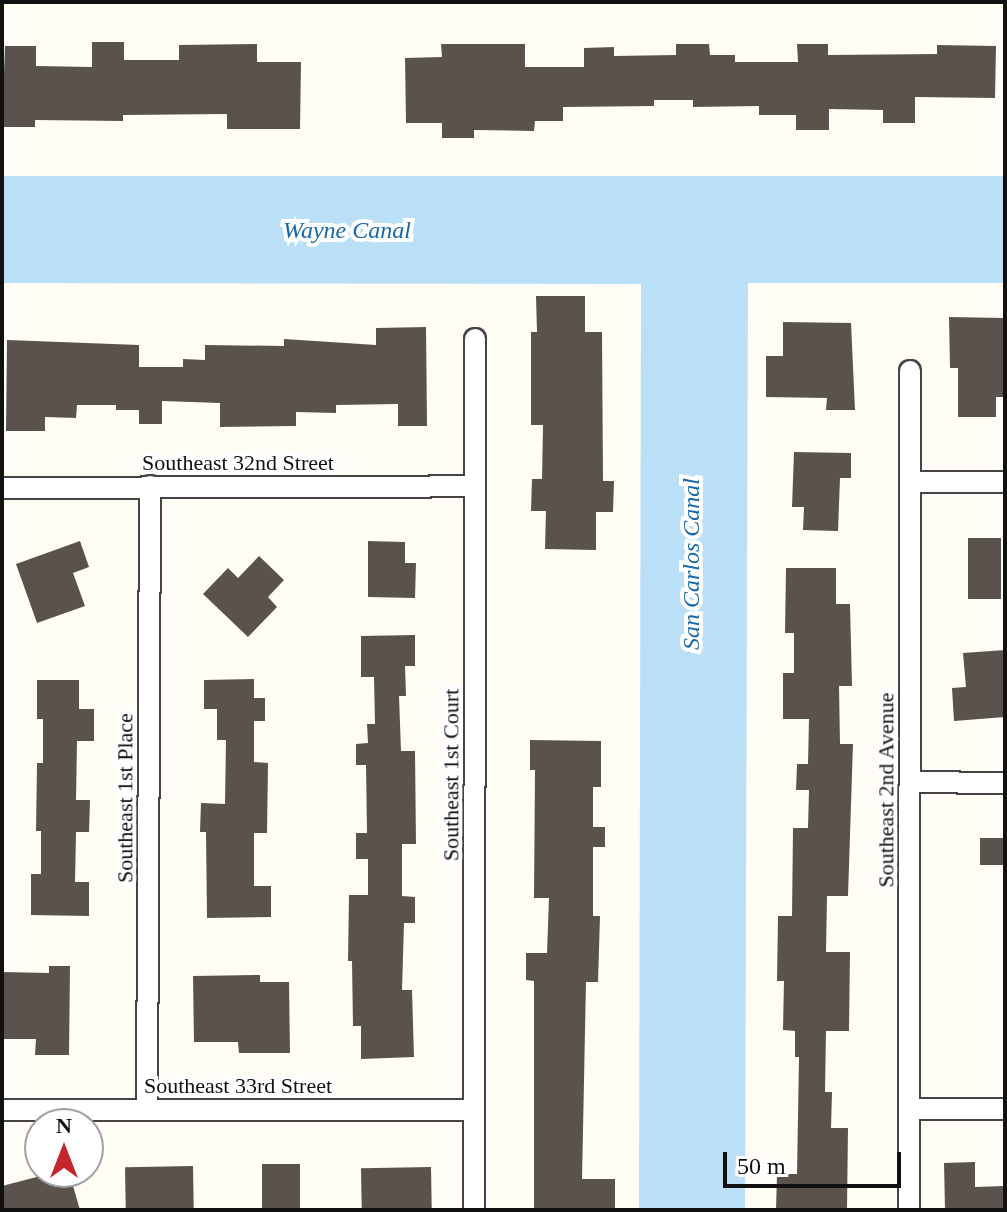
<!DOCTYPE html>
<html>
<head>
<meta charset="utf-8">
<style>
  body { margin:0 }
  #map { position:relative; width:1007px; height:1212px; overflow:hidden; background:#fffdf5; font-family:"Times New Roman",serif }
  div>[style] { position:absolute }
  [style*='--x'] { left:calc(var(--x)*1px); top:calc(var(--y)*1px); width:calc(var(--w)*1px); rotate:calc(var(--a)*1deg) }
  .water>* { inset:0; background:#b9e0f7 }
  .building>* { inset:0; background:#5a524d; transform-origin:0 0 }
  .roads { filter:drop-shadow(2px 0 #444) drop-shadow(-2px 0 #444) drop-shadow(0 2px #444) drop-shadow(0 -2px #444) }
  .minor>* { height:20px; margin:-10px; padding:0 10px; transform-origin:10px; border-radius:10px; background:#fff }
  span { translate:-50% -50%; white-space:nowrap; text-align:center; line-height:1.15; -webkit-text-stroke:8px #fff; paint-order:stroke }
  .street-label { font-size:22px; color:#111 }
  .water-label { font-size:24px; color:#1768a6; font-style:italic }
  .frame { position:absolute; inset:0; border:4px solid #111; pointer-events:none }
  .north { position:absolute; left:24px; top:1108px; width:80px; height:80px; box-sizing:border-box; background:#fff; border:2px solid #a0a0a0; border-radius:50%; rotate:0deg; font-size:22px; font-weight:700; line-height:32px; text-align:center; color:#111 }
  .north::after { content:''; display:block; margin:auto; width:28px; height:36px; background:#c4262e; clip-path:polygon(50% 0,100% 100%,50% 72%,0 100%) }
  .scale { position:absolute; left:723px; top:1152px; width:178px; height:36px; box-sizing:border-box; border:4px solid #111; border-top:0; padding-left:10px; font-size:24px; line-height:28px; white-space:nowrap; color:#111; -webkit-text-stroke:6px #fff; paint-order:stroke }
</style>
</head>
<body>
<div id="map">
  <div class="water">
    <div style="clip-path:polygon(2px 176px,1005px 176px,1005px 283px,748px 283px,745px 1210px,639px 1210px,641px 284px,2px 283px)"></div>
  </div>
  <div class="building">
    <div style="clip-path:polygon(92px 42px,124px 42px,124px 60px,179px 60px,179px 45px,257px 44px,257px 62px,301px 62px,300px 129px,227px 129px,227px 114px,123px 115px,123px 121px,35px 120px,35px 127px,2px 127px,5px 46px,36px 46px,36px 66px,92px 67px)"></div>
    <div style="clip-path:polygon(441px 44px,525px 44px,525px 67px,584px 67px,584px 48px,614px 47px,614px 56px,676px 55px,676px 44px,709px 44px,710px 55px,735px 55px,735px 62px,798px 62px,797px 44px,828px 44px,828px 55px,937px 54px,937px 45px,996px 46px,995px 98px,915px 97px,915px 123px,883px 123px,883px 110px,829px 109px,829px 130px,796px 130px,796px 115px,759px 115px,759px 106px,693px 107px,693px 100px,654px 100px,654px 106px,563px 107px,563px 121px,535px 121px,534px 131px,474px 130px,474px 138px,442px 138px,442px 123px,406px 123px,405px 58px,442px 57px)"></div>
    <div style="clip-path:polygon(536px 296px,585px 296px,585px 332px,602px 332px,603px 481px,614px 481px,613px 512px,596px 512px,596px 550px,545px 549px,546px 511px,531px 511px,532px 479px,542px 479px,543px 425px,531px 425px,531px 332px,537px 332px)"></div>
    <div style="clip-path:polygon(949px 317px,1005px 318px,1005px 397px,996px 397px,996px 417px,958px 417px,958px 368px,950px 368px)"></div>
    <div style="clip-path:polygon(783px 322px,851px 323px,855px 410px,826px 410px,827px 398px,766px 397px,766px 356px,783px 356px)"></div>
    <div style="clip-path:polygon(426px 327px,427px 426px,398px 426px,398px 404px,336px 405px,336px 413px,296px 412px,296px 426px,220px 427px,220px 403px,162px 401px,162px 424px,139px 424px,139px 410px,116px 410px,116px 405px,77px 405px,76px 418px,45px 417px,45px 431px,6px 431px,7px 340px,139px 345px,139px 367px,183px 367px,183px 359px,205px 360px,205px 345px,284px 346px,284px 339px,376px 345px,376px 328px)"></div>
    <div style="clip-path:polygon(794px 452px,851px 453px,851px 478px,840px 478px,838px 531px,803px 530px,804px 507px,792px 507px)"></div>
    <div style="left:968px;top:538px;width:33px;height:61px"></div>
    <div style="clip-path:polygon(80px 541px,89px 567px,73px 573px,85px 606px,37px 623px,16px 564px)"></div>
    <div style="clip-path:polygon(368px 541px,405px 542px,405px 563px,416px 563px,415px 598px,368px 597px)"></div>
    <div style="clip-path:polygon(259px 556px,284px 580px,268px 597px,277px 607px,248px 637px,203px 594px,228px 568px,238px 578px)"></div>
    <div style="clip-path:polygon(786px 568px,836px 568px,836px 604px,850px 604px,852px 686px,839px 686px,840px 744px,853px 744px,848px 896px,827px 896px,826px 952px,850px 952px,849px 1031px,826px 1031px,825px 1092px,832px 1092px,831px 1128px,848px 1128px,847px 1210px,776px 1210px,777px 1174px,797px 1174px,799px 1057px,795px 1057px,795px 1031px,783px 1030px,784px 981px,777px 981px,778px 916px,792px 916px,793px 828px,808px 828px,809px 790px,796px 790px,797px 764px,808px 764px,809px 719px,783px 719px,783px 673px,794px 673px,794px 633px,785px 633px)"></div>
    <div style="clip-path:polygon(415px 635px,415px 666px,405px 666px,406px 696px,399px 696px,401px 751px,415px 751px,416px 844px,402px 844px,402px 896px,415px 897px,415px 923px,404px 923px,402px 990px,412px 990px,414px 1057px,361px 1059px,361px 1026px,353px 1026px,352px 961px,348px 961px,349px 895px,368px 895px,368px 859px,356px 859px,356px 833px,367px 833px,366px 765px,356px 765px,356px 744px,368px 743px,367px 724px,375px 724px,374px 677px,361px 677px,361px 636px)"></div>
    <div style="clip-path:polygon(1005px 650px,1005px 717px,954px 721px,952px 688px,966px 687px,963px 653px)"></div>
    <div style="clip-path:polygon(254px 679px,254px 698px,265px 698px,265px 721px,254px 721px,254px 762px,268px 763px,267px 833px,254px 833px,254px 886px,271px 886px,271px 917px,207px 918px,206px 832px,200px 832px,201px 803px,225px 804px,226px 740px,217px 740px,217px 709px,204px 709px,204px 680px)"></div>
    <div style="clip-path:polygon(37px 680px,79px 680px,79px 709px,94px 709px,94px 741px,77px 741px,76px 800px,90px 800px,89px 832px,76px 832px,75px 882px,89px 882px,89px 916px,31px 915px,31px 874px,41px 874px,41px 831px,36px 831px,37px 763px,43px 763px,43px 719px,37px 719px)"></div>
    <div style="clip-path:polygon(530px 740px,601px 741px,601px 787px,593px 787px,593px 827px,605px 827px,605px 847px,593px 847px,593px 916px,600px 916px,598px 982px,586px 982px,582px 1179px,615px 1179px,615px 1210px,534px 1210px,534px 981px,526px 980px,526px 953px,547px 953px,549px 898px,534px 898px,535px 770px,530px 770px)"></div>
    <div style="left:980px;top:838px;width:25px;height:27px"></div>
    <div style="clip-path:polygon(49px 966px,70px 966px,69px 1055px,35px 1055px,36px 1039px,2px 1039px,2px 972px,49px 973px)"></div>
    <div style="clip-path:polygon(260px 975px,260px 982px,289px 982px,290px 1053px,239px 1053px,238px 1042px,194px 1042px,193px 976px)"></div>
    <div style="clip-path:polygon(975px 1162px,975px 1187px,1005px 1186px,1005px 1210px,945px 1210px,944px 1163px)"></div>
    <div style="left:262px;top:1164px;width:38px;height:46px"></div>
    <div style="left:193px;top:1166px;width:44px;height:68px;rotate:89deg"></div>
    <div style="left:431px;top:1167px;width:43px;height:70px;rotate:89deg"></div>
    <div style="clip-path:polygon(56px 1172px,69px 1172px,80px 1210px,2px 1210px,2px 1186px)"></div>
  </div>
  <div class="roads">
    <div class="minor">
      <div style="--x:910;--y:482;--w:95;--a:0"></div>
      <div style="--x:2;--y:488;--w:472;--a:-0.2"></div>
      <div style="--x:910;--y:782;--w:95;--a:0.6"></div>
      <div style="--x:147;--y:1109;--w:623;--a:-89.72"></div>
      <div style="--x:909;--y:1109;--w:96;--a:0"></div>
      <div style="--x:2;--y:1110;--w:471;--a:0"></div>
      <div style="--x:474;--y:1210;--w:871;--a:-89.93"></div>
      <div style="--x:909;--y:1210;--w:839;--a:-89.93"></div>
    </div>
  </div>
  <div class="street-label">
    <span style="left:238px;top:463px">Southeast 32nd Street</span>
    <span style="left:451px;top:775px;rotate:-90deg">Southeast 1st Court</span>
    <span style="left:886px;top:790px;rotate:-90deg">Southeast 2nd Avenue</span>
    <span style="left:125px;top:798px;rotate:-90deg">Southeast 1st Place</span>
    <span style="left:238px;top:1086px">Southeast 33rd Street</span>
  </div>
  <div class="water-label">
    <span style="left:347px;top:231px">Wayne Canal</span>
    <span style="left:692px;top:564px;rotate:-90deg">San Carlos Canal</span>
  </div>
  <div class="frame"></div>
  <div class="north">N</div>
  <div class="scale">50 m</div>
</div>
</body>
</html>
